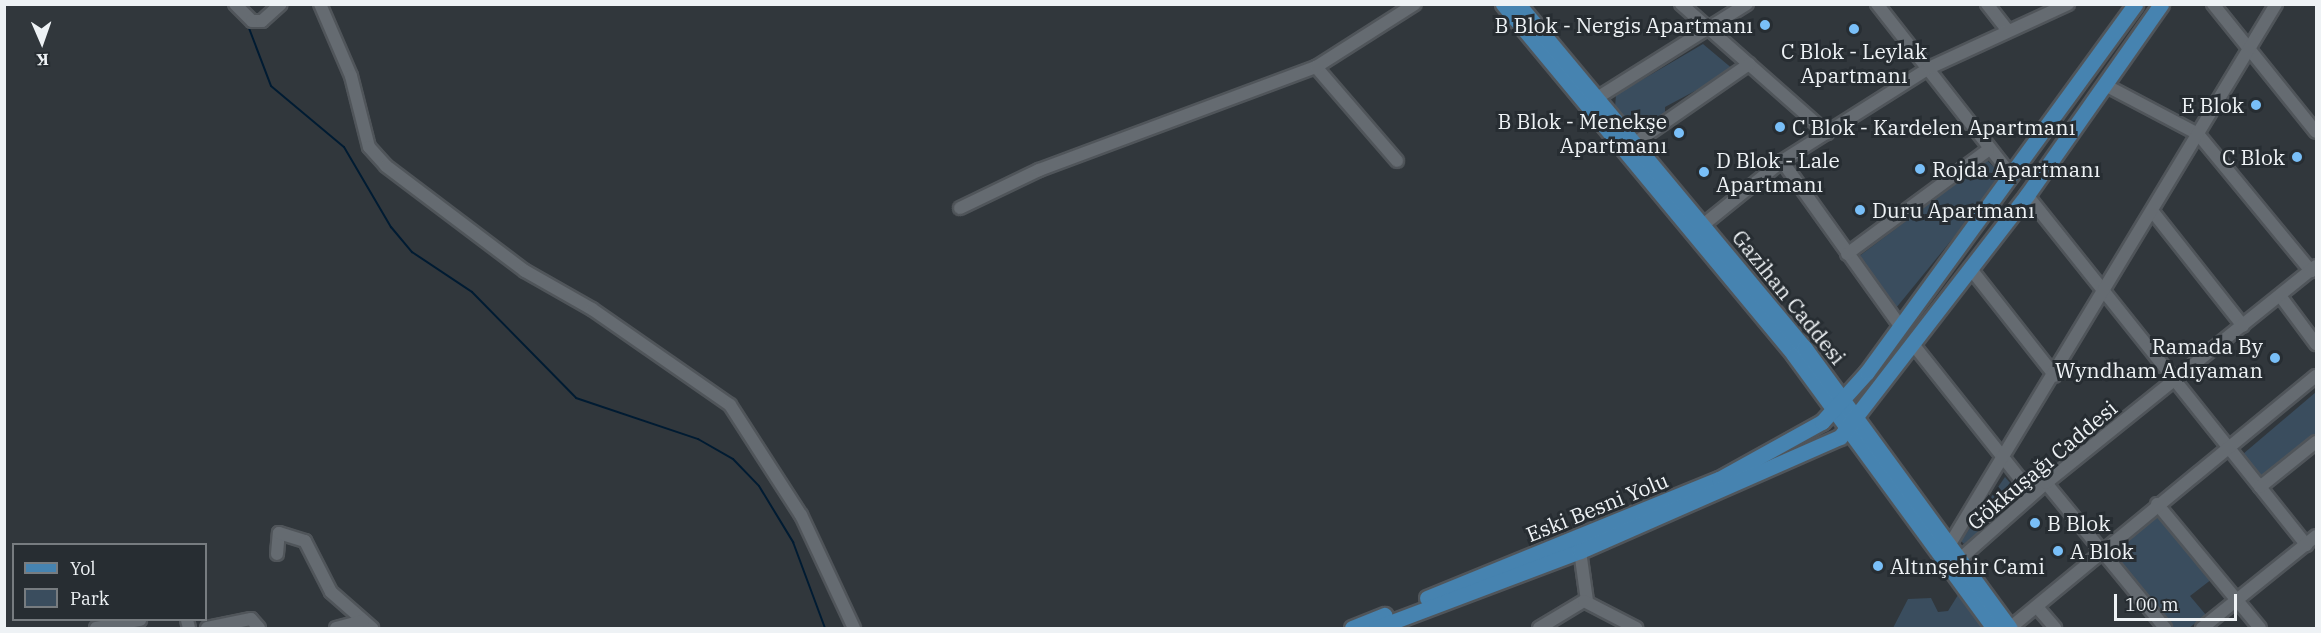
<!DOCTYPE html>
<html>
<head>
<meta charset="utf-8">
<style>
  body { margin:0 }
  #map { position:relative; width:2321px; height:633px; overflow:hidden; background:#31373c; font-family:"IBM Plex Serif",serif }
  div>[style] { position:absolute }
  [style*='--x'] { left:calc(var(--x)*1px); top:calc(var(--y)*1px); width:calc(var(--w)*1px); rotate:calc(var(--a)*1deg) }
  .green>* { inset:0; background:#3a4d5e }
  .stream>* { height:2px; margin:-1px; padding:0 1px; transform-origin:1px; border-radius:1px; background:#001b32 }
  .roads { filter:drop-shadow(2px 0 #50555a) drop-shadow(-2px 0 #50555a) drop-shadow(0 2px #50555a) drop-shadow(0 -2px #50555a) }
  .minor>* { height:12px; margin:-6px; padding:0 6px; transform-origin:6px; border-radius:6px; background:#656b71 }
  .major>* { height:15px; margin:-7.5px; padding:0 7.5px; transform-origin:7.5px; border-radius:7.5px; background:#4683b0 }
  .dots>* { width:16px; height:16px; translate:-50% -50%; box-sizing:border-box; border:3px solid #272d32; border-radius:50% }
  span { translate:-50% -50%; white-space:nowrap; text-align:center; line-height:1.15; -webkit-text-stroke:6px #272d32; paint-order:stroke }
  .poi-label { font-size:21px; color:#eef2f5 }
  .right { translate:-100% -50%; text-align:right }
  .left { translate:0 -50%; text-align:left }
  .street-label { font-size:21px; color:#eef2f5 }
  .frame { position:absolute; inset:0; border:6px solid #eef2f5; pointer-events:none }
  .legend { position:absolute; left:12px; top:543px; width:195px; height:78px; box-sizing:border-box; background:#272d32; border:2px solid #777c80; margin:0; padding:8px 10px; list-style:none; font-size:18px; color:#eef2f5 }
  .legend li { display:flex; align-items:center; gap:12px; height:30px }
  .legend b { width:30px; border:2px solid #777c80 }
  .north { position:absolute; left:12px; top:12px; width:60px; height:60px; -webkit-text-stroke:4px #272d32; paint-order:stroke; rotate:178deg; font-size:16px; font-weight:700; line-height:24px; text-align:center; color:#eef2f5 }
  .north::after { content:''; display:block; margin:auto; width:21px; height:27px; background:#eef2f5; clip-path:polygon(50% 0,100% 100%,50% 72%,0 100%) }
  .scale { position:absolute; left:2114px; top:594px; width:123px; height:27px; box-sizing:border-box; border:3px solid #eef2f5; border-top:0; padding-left:8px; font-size:18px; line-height:21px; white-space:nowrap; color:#eef2f5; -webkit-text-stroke:4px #272d32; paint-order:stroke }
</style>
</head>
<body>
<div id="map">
  <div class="green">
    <div style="clip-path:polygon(1703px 44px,1734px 70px,1665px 107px,1665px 114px,1636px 132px,1615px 107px,1616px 95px)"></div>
    <div style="clip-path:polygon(1987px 160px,2003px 177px,1896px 308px,1858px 257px)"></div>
    <div style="clip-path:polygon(2316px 392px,2316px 437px,2263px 480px,2243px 454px)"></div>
    <div style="clip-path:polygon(2005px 477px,2022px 497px,1964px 544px,1961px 541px)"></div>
    <div style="clip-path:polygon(2158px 514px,2212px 579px,2190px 596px,2206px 615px,2189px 628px,2173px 628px,2111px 553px)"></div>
    <div style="clip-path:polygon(1958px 595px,1983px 628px,1893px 628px,1908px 599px,1931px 598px,1938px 612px,1948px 611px)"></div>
  </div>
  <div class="stream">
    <div style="--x:247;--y:23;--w:67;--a:69.1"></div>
    <div style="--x:271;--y:86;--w:95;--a:39.9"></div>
    <div style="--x:344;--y:147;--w:93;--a:59.6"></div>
    <div style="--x:391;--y:227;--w:33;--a:50"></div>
    <div style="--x:412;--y:252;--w:72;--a:33.7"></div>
    <div style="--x:472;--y:292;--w:148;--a:45.5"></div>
    <div style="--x:576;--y:398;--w:129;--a:18.6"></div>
    <div style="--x:698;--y:439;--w:40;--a:29.7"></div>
    <div style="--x:733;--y:459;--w:37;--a:46"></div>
    <div style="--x:759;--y:486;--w:66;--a:58.7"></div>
    <div style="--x:793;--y:542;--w:92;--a:69.6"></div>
  </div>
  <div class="roads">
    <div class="minor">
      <div style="--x:235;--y:4;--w:24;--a:45"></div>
      <div style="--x:252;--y:21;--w:10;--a:0"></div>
      <div style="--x:262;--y:21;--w:25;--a:-42"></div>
      <div style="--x:320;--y:4;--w:78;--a:66.7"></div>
      <div style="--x:351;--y:76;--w:73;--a:75.8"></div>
      <div style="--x:369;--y:147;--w:25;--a:48"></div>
      <div style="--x:386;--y:166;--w:174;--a:37.1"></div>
      <div style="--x:525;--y:271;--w:77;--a:29.6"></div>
      <div style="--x:592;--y:309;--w:168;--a:34.8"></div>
      <div style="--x:730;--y:405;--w:131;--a:57.2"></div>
      <div style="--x:801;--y:515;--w:125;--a:64.9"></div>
      <div style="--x:1681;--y:4;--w:195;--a:41.5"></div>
      <div style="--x:1877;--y:4;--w:219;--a:51.9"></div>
      <div style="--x:1987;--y:4;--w:34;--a:52"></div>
      <div style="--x:2213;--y:4;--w:164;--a:51.2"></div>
      <div style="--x:1316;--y:67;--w:124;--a:49.2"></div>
      <div style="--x:2107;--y:86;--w:103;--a:27.8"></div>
      <div style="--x:2198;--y:134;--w:178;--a:50.5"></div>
      <div style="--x:1597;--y:98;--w:177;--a:-32.1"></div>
      <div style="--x:1635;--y:143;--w:139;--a:-34.7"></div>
      <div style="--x:1782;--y:161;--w:203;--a:54.4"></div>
      <div style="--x:2027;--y:195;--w:448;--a:51.4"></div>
      <div style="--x:960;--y:208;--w:88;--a:-25.7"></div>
      <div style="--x:1039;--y:170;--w:296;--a:-20.4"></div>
      <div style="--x:1316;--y:67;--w:117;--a:-32.5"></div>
      <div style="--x:2153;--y:212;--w:145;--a:51.7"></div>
      <div style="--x:1703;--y:225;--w:102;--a:-39"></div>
      <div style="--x:1782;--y:161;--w:174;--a:-32.3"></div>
      <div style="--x:1929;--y:68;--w:153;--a:-24.7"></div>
      <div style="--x:1847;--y:254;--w:175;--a:-36.4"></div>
      <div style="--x:1970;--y:268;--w:137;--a:51.8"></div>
      <div style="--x:2281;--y:297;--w:59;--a:53.3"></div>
      <div style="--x:1912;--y:343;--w:193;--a:51.5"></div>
      <div style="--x:2046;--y:483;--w:188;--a:50.6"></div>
      <div style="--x:2260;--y:487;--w:72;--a:-38.8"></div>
      <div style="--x:2157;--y:504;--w:161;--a:50.3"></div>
      <div style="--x:1950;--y:544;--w:631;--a:-58.88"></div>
      <div style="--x:1580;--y:551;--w:50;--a:82"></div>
      <div style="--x:277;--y:554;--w:21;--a:-85"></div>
      <div style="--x:279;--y:533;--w:27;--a:17"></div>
      <div style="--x:305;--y:541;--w:57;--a:63"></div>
      <div style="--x:331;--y:592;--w:55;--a:41.3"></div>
      <div style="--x:1960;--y:559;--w:115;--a:-41.5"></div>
      <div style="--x:2046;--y:483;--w:346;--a:-38.8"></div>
      <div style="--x:2037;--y:607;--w:28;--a:49"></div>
      <div style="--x:187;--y:620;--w:8;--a:76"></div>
      <div style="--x:96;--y:628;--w:45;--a:-10.3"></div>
      <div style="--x:207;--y:628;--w:45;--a:-11.6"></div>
      <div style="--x:251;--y:619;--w:12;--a:48"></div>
      <div style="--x:336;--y:628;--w:28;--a:-15"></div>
      <div style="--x:1539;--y:628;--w:52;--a:-31"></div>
      <div style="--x:1584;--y:601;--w:59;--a:27.4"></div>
      <div style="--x:2010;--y:628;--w:396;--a:-39.5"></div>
      <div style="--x:2202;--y:628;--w:146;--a:-38.9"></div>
    </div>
    <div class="major">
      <div style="--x:1503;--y:4;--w:456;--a:50.3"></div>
      <div style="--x:1794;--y:355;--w:338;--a:53.8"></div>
      <div style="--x:1518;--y:4;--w:447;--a:50.2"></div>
      <div style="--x:1804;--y:347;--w:348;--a:53.8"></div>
      <div style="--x:1427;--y:598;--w:315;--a:-22.2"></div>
      <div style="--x:1719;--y:479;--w:118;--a:-29"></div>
      <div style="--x:1822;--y:422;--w:67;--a:-48"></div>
      <div style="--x:1867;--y:372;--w:455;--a:-53.9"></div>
      <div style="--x:1352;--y:628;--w:35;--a:-22"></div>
      <div style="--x:1376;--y:628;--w:218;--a:-20.7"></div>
      <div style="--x:1580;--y:551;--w:284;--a:-23.7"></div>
      <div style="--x:1840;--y:437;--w:306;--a:-52.3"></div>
      <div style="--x:2027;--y:195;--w:233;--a:-54.9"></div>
    </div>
  </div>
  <div class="dots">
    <div style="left:1765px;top:25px;background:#79bff8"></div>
    <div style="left:1854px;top:29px;background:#79bff8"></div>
    <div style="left:2256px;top:105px;background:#79bff8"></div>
    <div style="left:1780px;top:127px;background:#79bff8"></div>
    <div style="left:1679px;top:133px;background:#79bff8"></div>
    <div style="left:2297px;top:157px;background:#79bff8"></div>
    <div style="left:1920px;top:169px;background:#79bff8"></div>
    <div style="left:1704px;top:172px;background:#79bff8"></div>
    <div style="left:1860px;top:210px;background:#79bff8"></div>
    <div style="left:2275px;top:358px;background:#79bff8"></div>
    <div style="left:2035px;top:523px;background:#79bff8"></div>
    <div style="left:2058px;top:551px;background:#79bff8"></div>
    <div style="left:1878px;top:566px;background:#79bff8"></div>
  </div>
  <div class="poi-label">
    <span class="right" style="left:1753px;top:25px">B Blok - Nergis Apartmanı</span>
    <span style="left:1854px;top:63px">C Blok - Leylak<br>Apartmanı</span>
    <span class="right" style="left:2244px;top:105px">E Blok</span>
    <span class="right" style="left:1667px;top:133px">B Blok - Menekşe<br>Apartmanı</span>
    <span class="left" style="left:1792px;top:127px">C Blok - Kardelen Apartmanı</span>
    <span class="right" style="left:2285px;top:157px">C Blok</span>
    <span class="left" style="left:1716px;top:172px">D Blok - Lale<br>Apartmanı</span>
    <span class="left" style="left:1932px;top:169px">Rojda Apartmanı</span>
    <span class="left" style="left:1872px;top:210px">Duru Apartmanı</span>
    <span class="right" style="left:2263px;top:358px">Ramada By<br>Wyndham Adıyaman</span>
    <span class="left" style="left:2047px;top:523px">B Blok</span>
    <span class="left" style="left:2070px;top:551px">A Blok</span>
    <span class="left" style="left:1890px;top:566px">Altınşehir Cami</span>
  </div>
  <div class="street-label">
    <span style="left:1789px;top:297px;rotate:51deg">Gazihan Caddesi</span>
    <span style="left:2042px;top:465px;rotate:-40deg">Gökkuşağı Caddesi</span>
    <span style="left:1597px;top:507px;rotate:-22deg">Eski Besni Yolu</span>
  </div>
  <div class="frame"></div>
  <ul class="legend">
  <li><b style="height:8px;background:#4683b0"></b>Yol</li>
  <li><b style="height:16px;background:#3a4d5e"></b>Park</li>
  </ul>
  <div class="north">K</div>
  <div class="scale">100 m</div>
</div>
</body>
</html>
